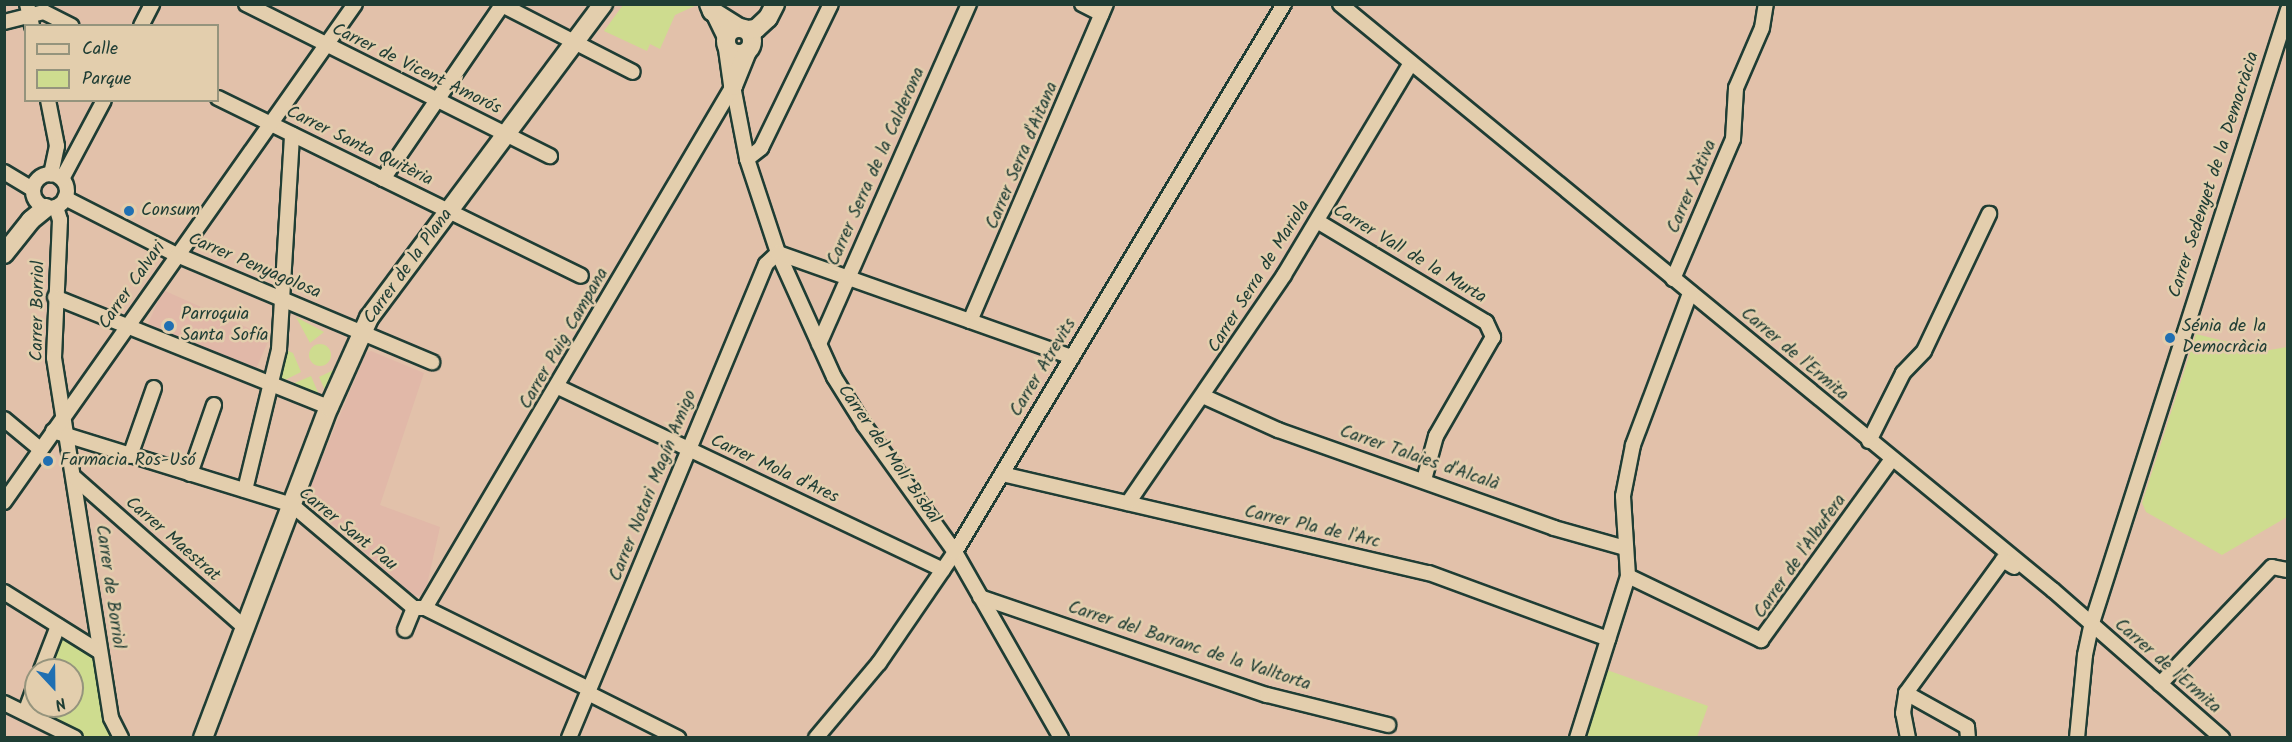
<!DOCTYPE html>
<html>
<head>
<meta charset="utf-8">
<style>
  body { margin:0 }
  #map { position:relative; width:2292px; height:742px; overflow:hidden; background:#e2c1aa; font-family:Kalam,sans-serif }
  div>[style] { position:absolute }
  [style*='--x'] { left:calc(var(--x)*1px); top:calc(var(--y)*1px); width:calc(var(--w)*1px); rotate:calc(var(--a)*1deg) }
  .built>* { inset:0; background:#e1b8a8; transform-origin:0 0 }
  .green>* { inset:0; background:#cedc8f }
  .round { border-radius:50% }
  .roads { filter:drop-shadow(2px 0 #1f3d34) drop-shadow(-2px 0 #1f3d34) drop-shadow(0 2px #1f3d34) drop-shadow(0 -2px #1f3d34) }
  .minor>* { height:14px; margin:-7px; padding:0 7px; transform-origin:7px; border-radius:7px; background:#e3cead }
  .minor>.ring { margin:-7px; padding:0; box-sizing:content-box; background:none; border:14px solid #e3cead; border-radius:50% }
  .major>* { height:18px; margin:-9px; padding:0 9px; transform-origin:9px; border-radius:9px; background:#e3cead }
  .major>.ring { margin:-9px; padding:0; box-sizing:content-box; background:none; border:18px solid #e3cead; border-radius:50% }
  .dots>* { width:16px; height:16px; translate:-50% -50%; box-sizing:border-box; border:3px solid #e3cead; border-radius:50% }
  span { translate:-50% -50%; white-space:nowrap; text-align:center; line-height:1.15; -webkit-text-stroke:5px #e3cead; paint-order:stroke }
  .street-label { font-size:18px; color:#1f3d34 }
  .poi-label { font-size:18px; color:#1f3d34 }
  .left { translate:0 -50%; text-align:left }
  .frame { position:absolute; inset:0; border:6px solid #1f3d34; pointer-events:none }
  .legend { position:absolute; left:24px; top:24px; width:195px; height:78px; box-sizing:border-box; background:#e3cead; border:2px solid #95947d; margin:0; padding:8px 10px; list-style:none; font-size:18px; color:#1f3d34 }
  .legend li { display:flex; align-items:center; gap:12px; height:30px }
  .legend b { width:30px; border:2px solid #95947d }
  .north { position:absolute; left:24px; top:658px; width:60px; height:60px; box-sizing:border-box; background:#e3cead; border:2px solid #95947d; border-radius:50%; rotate:158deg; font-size:16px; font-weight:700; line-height:24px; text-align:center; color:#1f3d34 }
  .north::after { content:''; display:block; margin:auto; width:21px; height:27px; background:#1f6fb2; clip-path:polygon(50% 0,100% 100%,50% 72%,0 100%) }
</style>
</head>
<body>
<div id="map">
  <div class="built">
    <div style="left:163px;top:290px;width:117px;height:41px;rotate:24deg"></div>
    <div style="clip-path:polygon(371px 351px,424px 373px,380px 505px,440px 527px,427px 585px,420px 596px,413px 595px,308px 502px,307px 494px,366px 353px)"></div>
  </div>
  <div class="green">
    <div style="clip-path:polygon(623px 5px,623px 4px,697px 5px,675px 15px,660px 49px,650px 44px,647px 51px,604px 31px)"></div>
    <div style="clip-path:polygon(296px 317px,324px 332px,310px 343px)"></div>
    <div style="clip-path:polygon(2196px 334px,2264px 351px,2287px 347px,2287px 517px,2222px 555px,2146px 512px,2142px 503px)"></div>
    <div class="round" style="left:309px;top:344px;width:22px;height:22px"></div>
    <div style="clip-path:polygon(286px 350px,293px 353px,301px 372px,281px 382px)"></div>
    <div style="clip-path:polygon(344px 365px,328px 397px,319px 377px)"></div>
    <div style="clip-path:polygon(311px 376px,320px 397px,290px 385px)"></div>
    <div style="clip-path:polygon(63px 638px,95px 659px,103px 721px,112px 737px,87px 737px,35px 711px,37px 706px,72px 706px,72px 670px,50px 670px)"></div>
    <div style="clip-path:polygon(1607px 670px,1708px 706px,1697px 737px,1587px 737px)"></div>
  </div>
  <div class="roads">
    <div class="minor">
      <div style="--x:27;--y:4;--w:23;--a:77"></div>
      <div style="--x:246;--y:4;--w:340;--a:26.6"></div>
      <div style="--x:500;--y:4;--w:149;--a:27.1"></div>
      <div style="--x:1082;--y:4;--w:22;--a:27"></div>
      <div style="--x:1340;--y:4;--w:923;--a:39.42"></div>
      <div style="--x:2053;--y:590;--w:225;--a:41.2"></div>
      <div style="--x:712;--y:11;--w:30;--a:64"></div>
      <div style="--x:4;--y:22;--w:41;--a:-14"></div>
      <div style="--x:44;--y:12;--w:31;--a:27"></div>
      <div style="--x:141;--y:26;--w:25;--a:-63"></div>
      <div style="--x:733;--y:86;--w:74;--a:79.1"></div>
      <div style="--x:747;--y:159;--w:99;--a:71.7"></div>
      <div style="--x:778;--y:253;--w:136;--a:65.7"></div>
      <div style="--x:834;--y:377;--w:57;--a:58"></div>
      <div style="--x:864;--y:425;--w:156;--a:54.4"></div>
      <div style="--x:955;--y:552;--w:214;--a:60.3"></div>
      <div style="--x:218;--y:98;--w:404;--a:26.1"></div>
      <div style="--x:48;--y:100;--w:47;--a:78.9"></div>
      <div style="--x:57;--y:146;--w:29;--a:102"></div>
      <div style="--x:747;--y:159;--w:18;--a:-38"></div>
      <div style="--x:761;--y:148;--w:160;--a:-64.1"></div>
      <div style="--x:4;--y:172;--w:33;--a:31"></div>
      <div class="ring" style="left:33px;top:174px;width:20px;height:20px"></div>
      <div style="--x:62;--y:179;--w:89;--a:-62"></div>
      <div style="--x:383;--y:179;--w:212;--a:-55.6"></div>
      <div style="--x:65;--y:198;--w:126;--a:27"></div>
      <div style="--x:177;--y:255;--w:277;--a:22.8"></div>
      <div style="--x:56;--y:207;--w:14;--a:73"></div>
      <div style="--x:60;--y:220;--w:138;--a:92.5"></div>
      <div style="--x:54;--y:358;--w:364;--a:81"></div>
      <div style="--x:111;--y:718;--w:22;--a:63"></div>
      <div style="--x:1317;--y:221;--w:197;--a:30.9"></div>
      <div style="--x:1486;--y:322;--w:17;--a:65"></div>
      <div style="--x:1493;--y:337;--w:114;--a:119.9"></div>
      <div style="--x:1436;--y:436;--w:46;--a:105.3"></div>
      <div style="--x:1673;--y:279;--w:152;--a:-66.8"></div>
      <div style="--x:1733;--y:139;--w:51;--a:-86.6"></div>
      <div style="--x:1736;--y:88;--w:65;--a:-66.6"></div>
      <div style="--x:1762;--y:28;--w:24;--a:-81"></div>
      <div style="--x:55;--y:297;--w:295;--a:21.9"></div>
      <div style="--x:970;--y:321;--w:345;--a:-66.8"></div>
      <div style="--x:819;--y:344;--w:372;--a:-66.2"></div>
      <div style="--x:558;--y:387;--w:426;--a:25.4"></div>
      <div style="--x:1205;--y:397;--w:80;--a:24.3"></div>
      <div style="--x:1278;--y:430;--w:293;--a:19.5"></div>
      <div style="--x:1554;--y:528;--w:74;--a:15.7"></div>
      <div style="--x:4;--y:419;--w:47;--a:39.8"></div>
      <div style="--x:53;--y:431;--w:250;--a:17.2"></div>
      <div style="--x:292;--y:505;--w:160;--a:40.2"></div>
      <div style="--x:414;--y:608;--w:11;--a:0"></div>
      <div style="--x:425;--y:608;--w:183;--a:26.3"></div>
      <div style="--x:1869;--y:441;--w:76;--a:-63.4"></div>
      <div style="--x:1903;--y:373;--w:30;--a:-46"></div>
      <div style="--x:1924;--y:351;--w:152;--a:-64.6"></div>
      <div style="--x:130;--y:456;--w:72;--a:-70.6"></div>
      <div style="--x:190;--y:474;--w:73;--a:-70.8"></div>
      <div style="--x:1002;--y:474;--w:438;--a:13.1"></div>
      <div style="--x:1429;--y:573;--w:191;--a:20.2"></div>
      <div style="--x:75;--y:478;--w:227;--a:41.4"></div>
      <div style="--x:245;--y:490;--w:145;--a:-76.4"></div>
      <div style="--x:279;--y:349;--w:215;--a:-86.5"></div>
      <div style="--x:4;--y:502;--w:609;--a:-54.82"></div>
      <div style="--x:1128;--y:503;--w:276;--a:-55.6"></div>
      <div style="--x:1284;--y:275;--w:247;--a:-59.1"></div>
      <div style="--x:1628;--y:576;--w:148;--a:25.7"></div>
      <div style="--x:1761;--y:640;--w:223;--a:-54.1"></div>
      <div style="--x:4;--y:592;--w:113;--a:32"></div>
      <div style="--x:980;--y:597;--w:303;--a:18.9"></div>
      <div style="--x:1267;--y:695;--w:125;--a:13.9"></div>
      <div style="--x:425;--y:608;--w:606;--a:-59.46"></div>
      <div style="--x:405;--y:630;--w:24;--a:-68"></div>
      <div style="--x:41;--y:670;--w:47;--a:-68.9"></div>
      <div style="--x:2160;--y:684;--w:162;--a:-46.3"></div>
      <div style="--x:2272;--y:567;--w:16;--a:11"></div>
      <div style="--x:588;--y:693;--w:101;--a:26.6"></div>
      <div style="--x:1906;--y:693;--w:70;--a:29.1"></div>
      <div style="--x:1967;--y:727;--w:11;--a:85"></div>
      <div style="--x:4;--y:703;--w:79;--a:26.2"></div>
      <div style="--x:25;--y:713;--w:32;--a:-70"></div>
      <div style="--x:569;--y:738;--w:513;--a:-67.43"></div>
      <div style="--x:766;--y:264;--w:16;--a:-43"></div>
      <div style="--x:778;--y:253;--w:312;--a:19.5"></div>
      <div style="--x:816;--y:738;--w:98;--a:-50"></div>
      <div style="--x:879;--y:663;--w:135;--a:-55.6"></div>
      <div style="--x:955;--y:552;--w:639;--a:-59.02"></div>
      <div style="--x:1577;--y:738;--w:170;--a:-72.5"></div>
      <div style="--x:1628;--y:576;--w:80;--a:-93.6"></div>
      <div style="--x:1623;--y:496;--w:52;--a:-78.9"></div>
      <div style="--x:1633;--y:445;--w:162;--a:-69.4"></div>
      <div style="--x:1908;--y:738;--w:25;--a:-101"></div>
      <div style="--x:1903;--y:713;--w:20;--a:-81"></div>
      <div style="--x:1906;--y:693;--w:165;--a:-53.9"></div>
      <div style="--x:2003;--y:560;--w:13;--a:32"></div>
      <div style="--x:2077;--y:738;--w:83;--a:-84.5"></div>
      <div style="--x:2085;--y:655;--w:30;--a:-78"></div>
      <div style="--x:2091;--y:626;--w:647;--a:-72.27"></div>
    </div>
    <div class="major">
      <div style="--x:709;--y:4;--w:8;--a:67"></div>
      <div style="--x:712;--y:11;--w:31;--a:32"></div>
      <div class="ring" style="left:726px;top:28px;width:8px;height:8px"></div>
      <div style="--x:748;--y:30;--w:8;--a:-7"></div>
      <div style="--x:756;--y:29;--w:16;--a:-43"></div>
      <div style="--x:768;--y:18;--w:16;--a:-63"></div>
      <div style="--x:728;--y:49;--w:37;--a:82"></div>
      <div style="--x:733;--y:86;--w:37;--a:-68"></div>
      <div style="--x:4;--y:254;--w:43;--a:-51.5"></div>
      <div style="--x:31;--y:220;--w:19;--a:-39"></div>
      <div style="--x:203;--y:738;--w:354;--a:-69.2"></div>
      <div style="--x:329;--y:407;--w:98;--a:-65.8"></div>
      <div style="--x:369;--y:318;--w:392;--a:-53.3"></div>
    </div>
  </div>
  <div class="dots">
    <div style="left:129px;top:211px;background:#1f6fb2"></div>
    <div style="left:169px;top:326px;background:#1f6fb2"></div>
    <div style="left:2170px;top:338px;background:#1f6fb2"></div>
    <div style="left:48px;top:461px;background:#1f6fb2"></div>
  </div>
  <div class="street-label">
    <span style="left:416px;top:70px;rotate:26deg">Carrer de Vicent Amorós</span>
    <span style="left:359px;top:147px;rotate:26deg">Carrer Santa Quitèria</span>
    <span style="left:1023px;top:156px;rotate:-67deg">Carrer Serra d'Aitana</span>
    <span style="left:877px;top:167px;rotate:-66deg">Carrer Serra de la Calderona</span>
    <span style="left:2215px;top:175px;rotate:-72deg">Carrer Sedenyet de la Democràcia</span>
    <span style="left:1693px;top:187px;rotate:-67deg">Carrer Xàtiva</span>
    <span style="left:1409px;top:255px;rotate:31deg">Carrer Vall de la Murta</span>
    <span style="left:254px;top:267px;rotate:23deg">Carrer Penyagolosa</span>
    <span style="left:409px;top:267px;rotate:-54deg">Carrer de la Plana</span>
    <span style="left:1260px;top:277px;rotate:-58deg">Carrer Serra de Mariola</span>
    <span style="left:133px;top:286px;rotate:-55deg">Carrer Calvari</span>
    <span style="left:39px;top:311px;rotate:-89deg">Carrer Borriol</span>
    <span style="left:565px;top:339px;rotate:-60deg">Carrer Puig Campana</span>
    <span style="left:1794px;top:355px;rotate:40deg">Carrer de l'Ermita</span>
    <span style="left:1044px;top:368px;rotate:-59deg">Carrer Atrevits</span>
    <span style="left:888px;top:455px;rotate:55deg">Carrer del Molí Bisbal</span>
    <span style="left:1419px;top:459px;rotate:19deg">Carrer Talaies d'Alcalà</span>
    <span style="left:774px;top:470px;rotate:25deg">Carrer Mola d'Ares</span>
    <span style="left:654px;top:486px;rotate:-68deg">Carrer Notari Magín Amigo</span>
    <span style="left:1312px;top:528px;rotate:13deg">Carrer Pla de l'Arc</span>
    <span style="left:347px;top:530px;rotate:39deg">Carrer Sant Pau</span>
    <span style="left:172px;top:540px;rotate:41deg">Carrer Maestrat</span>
    <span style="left:1801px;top:557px;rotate:-55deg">Carrer de l'Albufera</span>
    <span style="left:109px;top:587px;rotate:82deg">Carrer de Borriol</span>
    <span style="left:1189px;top:647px;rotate:18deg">Carrer del Barranc de la Valltorta</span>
    <span style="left:2167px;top:667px;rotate:41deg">Carrer de l'Ermita</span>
  </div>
  <div class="poi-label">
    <span class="left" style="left:141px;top:211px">Consum</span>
    <span class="left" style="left:181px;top:326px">Parroquia<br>Santa Sofía</span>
    <span class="left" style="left:2182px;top:338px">Sénia de la<br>Democràcia</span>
    <span class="left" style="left:60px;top:461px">Farmacia Ros-Usó</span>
  </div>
  <div class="frame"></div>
  <ul class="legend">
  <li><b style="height:8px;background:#e3cead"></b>Calle</li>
  <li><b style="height:16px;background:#cedc8f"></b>Parque</li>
  </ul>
  <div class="north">N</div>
</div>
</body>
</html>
